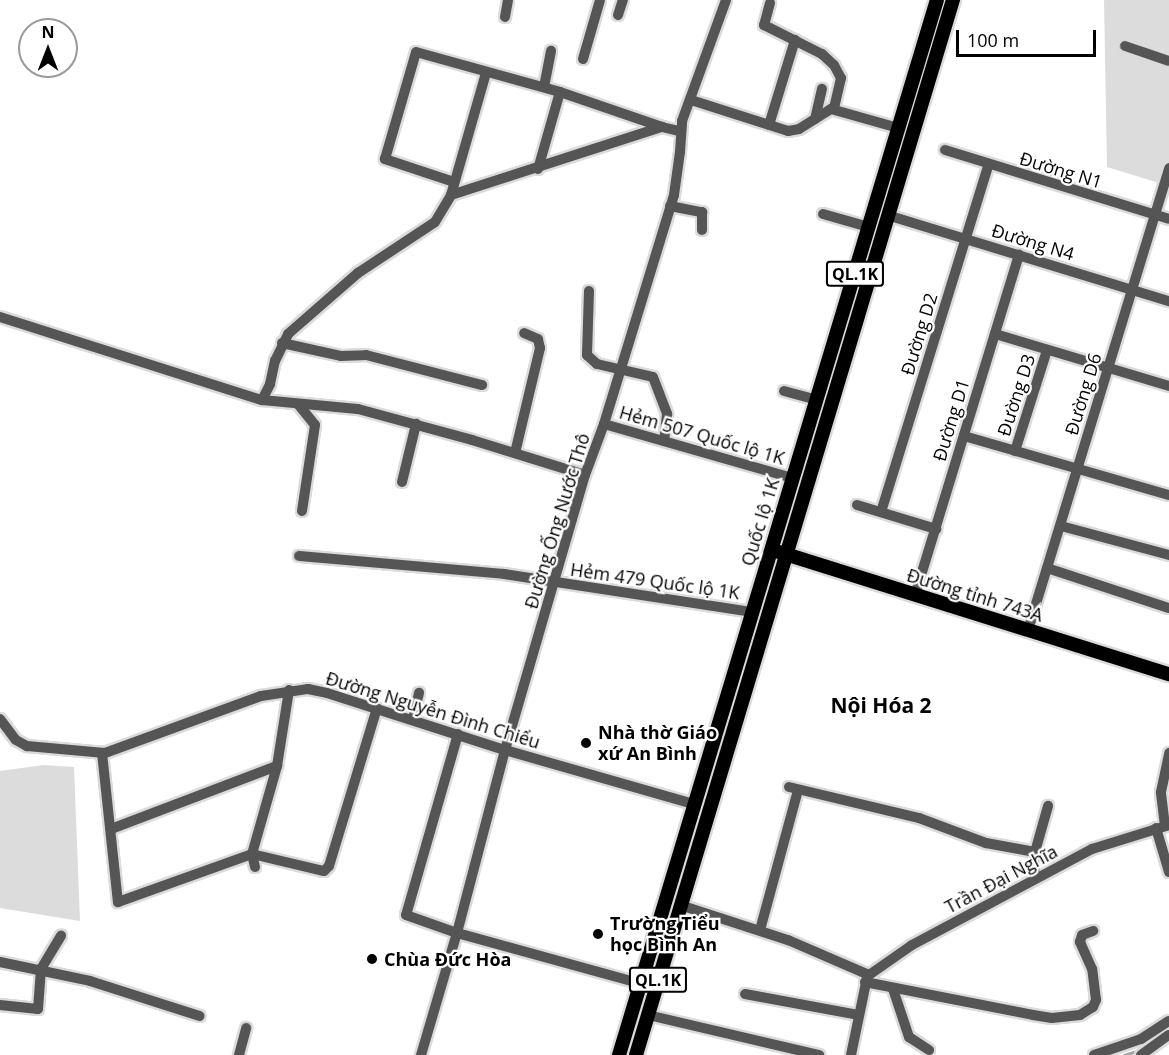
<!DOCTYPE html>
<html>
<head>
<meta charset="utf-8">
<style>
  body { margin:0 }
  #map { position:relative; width:1169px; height:1055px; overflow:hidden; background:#fff; font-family:"Open Sans",sans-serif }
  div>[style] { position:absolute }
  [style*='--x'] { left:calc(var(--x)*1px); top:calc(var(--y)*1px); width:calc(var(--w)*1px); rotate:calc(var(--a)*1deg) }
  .green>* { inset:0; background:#dcdcdc }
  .stream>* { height:3px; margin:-1.5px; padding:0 1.5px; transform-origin:1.5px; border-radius:1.5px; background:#a3a3a3 }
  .roads { filter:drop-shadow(2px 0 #dbdbdb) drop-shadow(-2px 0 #dbdbdb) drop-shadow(0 2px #dbdbdb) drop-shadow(0 -2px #dbdbdb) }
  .minor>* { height:10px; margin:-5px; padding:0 5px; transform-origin:5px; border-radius:5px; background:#555 }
  .major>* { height:14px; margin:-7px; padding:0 7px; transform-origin:7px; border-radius:7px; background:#000 }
  .dots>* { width:16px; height:16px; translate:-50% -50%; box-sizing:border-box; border:3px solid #fff; border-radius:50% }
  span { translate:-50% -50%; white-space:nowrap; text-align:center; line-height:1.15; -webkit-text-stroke:4.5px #fff; paint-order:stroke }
  .shield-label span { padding:2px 4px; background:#fff; border:2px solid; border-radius:4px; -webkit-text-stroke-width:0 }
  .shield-label { font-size:16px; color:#000; font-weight:700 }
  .street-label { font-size:18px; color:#000 }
  .poi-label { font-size:18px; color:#000; font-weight:700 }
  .left { translate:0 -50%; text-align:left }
  .quarter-label { font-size:21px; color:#000; font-weight:700 }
  .north { position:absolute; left:18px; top:18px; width:60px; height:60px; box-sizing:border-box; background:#fff; border:2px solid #999; border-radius:50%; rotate:0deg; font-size:16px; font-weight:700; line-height:24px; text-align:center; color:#000 }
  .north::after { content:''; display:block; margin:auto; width:21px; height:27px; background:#000; clip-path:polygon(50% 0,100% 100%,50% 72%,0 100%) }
  .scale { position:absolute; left:956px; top:30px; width:140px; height:27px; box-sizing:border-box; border:3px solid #000; border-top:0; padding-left:8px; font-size:18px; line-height:21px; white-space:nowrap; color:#000; -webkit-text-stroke:4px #fff; paint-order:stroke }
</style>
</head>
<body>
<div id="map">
  <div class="green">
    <div style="clip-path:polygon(1104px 0,1169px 0,1169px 186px,1107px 167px)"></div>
    <div style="clip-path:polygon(43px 765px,74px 767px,80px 921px,0 908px,0 771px)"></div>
  </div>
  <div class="stream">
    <div style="--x:1154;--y:1040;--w:19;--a:-36"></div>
    <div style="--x:1124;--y:1055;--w:19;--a:-18"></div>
  </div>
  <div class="roads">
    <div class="minor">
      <div style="--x:770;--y:3;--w:23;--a:105"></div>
      <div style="--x:764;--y:25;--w:65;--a:26.6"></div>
      <div style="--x:822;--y:54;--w:16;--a:43"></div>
      <div style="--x:834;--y:65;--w:15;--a:62"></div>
      <div style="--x:841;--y:78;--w:32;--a:103"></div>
      <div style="--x:618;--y:15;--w:16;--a:-72"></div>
      <div style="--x:505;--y:17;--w:17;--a:-80"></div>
      <div style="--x:1125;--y:46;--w:46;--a:18.8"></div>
      <div style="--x:583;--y:59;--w:61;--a:-73.9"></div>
      <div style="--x:544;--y:87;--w:37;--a:-79"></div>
      <div style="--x:691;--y:100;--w:102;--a:17.7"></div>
      <div style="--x:788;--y:131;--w:11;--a:-10"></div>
      <div style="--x:799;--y:129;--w:38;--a:-32"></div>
      <div style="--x:831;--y:109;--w:70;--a:15.8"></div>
      <div style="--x:815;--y:119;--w:31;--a:-77"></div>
      <div style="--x:769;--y:125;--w:89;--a:-73"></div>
      <div style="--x:945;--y:150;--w:234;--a:17.1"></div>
      <div style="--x:538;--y:169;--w:80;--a:-74.1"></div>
      <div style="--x:454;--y:182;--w:73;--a:-161.6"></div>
      <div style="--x:385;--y:159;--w:111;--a:-73.8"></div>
      <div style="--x:416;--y:52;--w:149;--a:15.5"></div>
      <div style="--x:560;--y:92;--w:108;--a:18.9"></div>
      <div style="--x:662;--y:127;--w:18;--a:13"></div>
      <div style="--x:451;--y:195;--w:222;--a:-17.9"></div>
      <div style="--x:670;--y:206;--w:33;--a:11"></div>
      <div style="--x:702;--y:212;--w:18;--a:90"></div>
      <div style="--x:823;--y:214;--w:48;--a:15.8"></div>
      <div style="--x:887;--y:215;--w:295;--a:17"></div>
      <div style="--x:589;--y:291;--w:64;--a:91.8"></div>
      <div style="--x:587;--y:355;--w:13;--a:42"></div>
      <div style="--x:597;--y:364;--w:57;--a:13.1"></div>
      <div style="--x:653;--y:377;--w:40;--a:69"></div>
      <div style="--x:667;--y:414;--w:27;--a:96"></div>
      <div style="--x:0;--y:317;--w:275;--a:17.6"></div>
      <div style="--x:262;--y:400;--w:96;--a:5.4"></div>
      <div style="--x:358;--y:409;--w:118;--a:15.2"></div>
      <div style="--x:472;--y:440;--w:118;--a:17.2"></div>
      <div style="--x:995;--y:334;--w:182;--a:16.6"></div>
      <div style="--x:282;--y:343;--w:60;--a:12.4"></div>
      <div style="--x:341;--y:356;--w:25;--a:-2"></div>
      <div style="--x:366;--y:355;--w:120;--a:14.5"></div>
      <div style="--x:784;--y:391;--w:34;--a:15"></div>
      <div style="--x:262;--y:400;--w:18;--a:-63"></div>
      <div style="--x:270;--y:384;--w:24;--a:-78"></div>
      <div style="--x:275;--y:361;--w:30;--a:-64"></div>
      <div style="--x:288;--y:334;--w:93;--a:-41.1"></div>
      <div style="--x:358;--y:273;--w:92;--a:-33.5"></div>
      <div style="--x:435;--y:222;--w:31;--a:-59"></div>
      <div style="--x:451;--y:195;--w:127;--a:-74"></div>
      <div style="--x:298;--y:404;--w:27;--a:51"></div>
      <div style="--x:315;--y:425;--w:87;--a:98.6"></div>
      <div style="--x:604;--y:424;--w:196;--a:16"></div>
      <div style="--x:964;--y:436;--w:213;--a:16.1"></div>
      <div style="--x:1015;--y:451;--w:106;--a:-72.4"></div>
      <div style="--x:515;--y:453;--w:108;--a:-76.6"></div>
      <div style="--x:540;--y:348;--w:9;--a:-103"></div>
      <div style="--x:538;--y:339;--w:15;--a:-157"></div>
      <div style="--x:402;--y:482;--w:60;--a:-76.4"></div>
      <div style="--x:857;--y:505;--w:83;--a:16.9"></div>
      <div style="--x:881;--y:512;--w:362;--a:-72.8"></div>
      <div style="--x:1061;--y:526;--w:112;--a:15"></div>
      <div style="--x:299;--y:556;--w:206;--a:5"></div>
      <div style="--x:504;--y:574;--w:250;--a:8.7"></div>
      <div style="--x:1047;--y:568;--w:128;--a:18.2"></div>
      <div style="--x:915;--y:595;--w:356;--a:-73"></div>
      <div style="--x:1028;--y:630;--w:483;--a:-73"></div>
      <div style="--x:0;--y:719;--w:26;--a:53"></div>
      <div style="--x:16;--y:740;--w:13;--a:29"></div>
      <div style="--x:27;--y:746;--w:78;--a:5.1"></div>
      <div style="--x:105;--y:753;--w:166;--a:-20.1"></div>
      <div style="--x:261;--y:696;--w:48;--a:-8.5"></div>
      <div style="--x:308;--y:689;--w:19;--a:12"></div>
      <div style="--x:327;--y:693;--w:187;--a:17.8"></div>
      <div style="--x:505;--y:750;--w:196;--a:16"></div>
      <div style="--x:413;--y:719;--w:27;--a:-77"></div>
      <div style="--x:458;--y:734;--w:188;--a:106"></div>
      <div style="--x:406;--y:915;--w:54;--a:19.4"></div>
      <div style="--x:457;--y:933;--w:189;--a:15.4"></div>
      <div style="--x:102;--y:753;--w:150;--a:83.9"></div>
      <div style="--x:118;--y:902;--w:142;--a:-19.7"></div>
      <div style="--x:252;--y:854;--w:74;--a:13.3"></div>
      <div style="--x:324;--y:871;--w:7;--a:-45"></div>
      <div style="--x:329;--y:866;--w:165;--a:-73.1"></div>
      <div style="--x:789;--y:787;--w:134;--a:13.4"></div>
      <div style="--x:919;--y:818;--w:72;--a:20.5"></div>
      <div style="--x:986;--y:843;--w:50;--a:10.4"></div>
      <div style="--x:1035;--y:852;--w:27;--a:92"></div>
      <div style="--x:1165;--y:826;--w:34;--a:-97"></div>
      <div style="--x:1161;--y:792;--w:40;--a:-78"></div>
      <div style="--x:1156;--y:828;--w:46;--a:73.5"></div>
      <div style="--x:111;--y:829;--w:178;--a:-20.8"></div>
      <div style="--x:1035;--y:852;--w:48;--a:-74.2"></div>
      <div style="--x:255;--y:867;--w:13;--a:-103"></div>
      <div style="--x:252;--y:854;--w:91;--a:-74.1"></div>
      <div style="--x:277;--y:766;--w:77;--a:-81"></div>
      <div style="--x:680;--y:905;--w:114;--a:18"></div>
      <div style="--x:788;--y:940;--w:88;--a:23.4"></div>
      <div style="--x:760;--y:930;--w:145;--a:-74.8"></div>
      <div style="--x:0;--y:962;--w:92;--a:11.9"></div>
      <div style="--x:90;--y:981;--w:115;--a:17.7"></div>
      <div style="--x:869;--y:975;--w:52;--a:-34.9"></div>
      <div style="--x:912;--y:945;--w:204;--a:-28.1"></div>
      <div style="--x:1092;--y:849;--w:81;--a:-17.3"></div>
      <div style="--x:865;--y:982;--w:171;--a:11.1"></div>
      <div style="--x:1033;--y:1015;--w:19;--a:9"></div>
      <div style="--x:1052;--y:1018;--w:28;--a:-6"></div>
      <div style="--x:1080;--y:1015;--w:15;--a:-32"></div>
      <div style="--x:1093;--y:1007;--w:8;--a:-67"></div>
      <div style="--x:1096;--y:1000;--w:31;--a:-97"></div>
      <div style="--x:1092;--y:969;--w:30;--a:-114"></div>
      <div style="--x:1080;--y:942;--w:7;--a:-74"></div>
      <div style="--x:1082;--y:935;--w:12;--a:-20"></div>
      <div style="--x:893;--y:989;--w:51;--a:71.6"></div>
      <div style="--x:909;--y:1037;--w:24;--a:33"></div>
      <div style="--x:745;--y:994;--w:115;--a:10.5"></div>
      <div style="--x:0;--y:1005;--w:38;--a:6"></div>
      <div style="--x:38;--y:1009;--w:40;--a:-85.7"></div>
      <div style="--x:41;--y:969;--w:39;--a:-59"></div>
      <div style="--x:648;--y:1015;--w:176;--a:13.2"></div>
      <div style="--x:239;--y:1055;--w:28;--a:-75"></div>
      <div style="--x:421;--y:1055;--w:127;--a:-73.6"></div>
      <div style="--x:457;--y:933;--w:189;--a:-75.3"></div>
      <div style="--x:505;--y:750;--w:286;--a:-73.8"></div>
      <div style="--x:585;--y:475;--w:54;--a:-69.6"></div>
      <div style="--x:604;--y:424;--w:239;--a:-73"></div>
      <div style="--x:674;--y:195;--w:43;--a:-82.1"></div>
      <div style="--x:680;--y:152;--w:31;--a:-86"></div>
      <div style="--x:682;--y:121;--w:129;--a:-70"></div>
      <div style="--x:851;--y:1055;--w:79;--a:-78.3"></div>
      <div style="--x:1094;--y:1055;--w:50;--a:-18.8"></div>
      <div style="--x:1141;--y:1039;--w:33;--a:-33"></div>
      <div style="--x:1141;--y:1055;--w:34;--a:-36"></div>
    </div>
    <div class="major">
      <div style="--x:779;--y:552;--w:409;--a:17.4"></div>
      <div style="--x:619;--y:1055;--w:1102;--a:-73.23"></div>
      <div style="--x:636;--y:1055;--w:1102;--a:-73.28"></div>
    </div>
  </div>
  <div class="dots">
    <div style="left:586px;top:743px;background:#000"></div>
    <div style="left:598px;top:934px;background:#000"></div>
    <div style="left:372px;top:959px;background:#000"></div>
  </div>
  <div class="shield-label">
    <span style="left:855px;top:274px">QL.1K</span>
    <span style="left:658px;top:980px">QL.1K</span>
  </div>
  <div class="street-label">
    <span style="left:1061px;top:170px;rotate:17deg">Đường N1</span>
    <span style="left:1033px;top:242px;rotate:17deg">Đường N4</span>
    <span style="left:919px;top:334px;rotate:-73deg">Đường D2</span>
    <span style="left:1083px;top:394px;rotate:-73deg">Đường D6</span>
    <span style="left:1016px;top:395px;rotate:-72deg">Đường D3</span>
    <span style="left:951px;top:420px;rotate:-73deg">Đường D1</span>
    <span style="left:702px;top:435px;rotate:16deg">Hẻm 507 Quốc lộ 1K</span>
    <span style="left:557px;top:521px;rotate:-73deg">Đường Ống Nước Thô</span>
    <span style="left:760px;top:522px;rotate:-73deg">Quốc lộ 1K</span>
    <span style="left:655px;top:581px;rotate:8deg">Hẻm 479 Quốc lộ 1K</span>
    <span style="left:975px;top:595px;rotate:17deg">Đường tỉnh 743A</span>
    <span style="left:433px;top:710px;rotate:17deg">Đường Nguyễn Đình Chiểu</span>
    <span style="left:1001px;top:879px;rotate:-28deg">Trần Đại Nghĩa</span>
  </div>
  <div class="poi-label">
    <span class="left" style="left:598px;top:743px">Nhà thờ Giáo<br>xứ An Bình</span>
    <span class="left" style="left:610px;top:934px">Trường Tiểu<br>học Bình An</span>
    <span class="left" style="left:384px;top:959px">Chùa Đức Hòa</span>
  </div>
  <div class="quarter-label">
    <span style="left:881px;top:705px">Nội Hóa 2</span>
  </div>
  <div class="north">N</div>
  <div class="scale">100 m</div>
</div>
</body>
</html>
